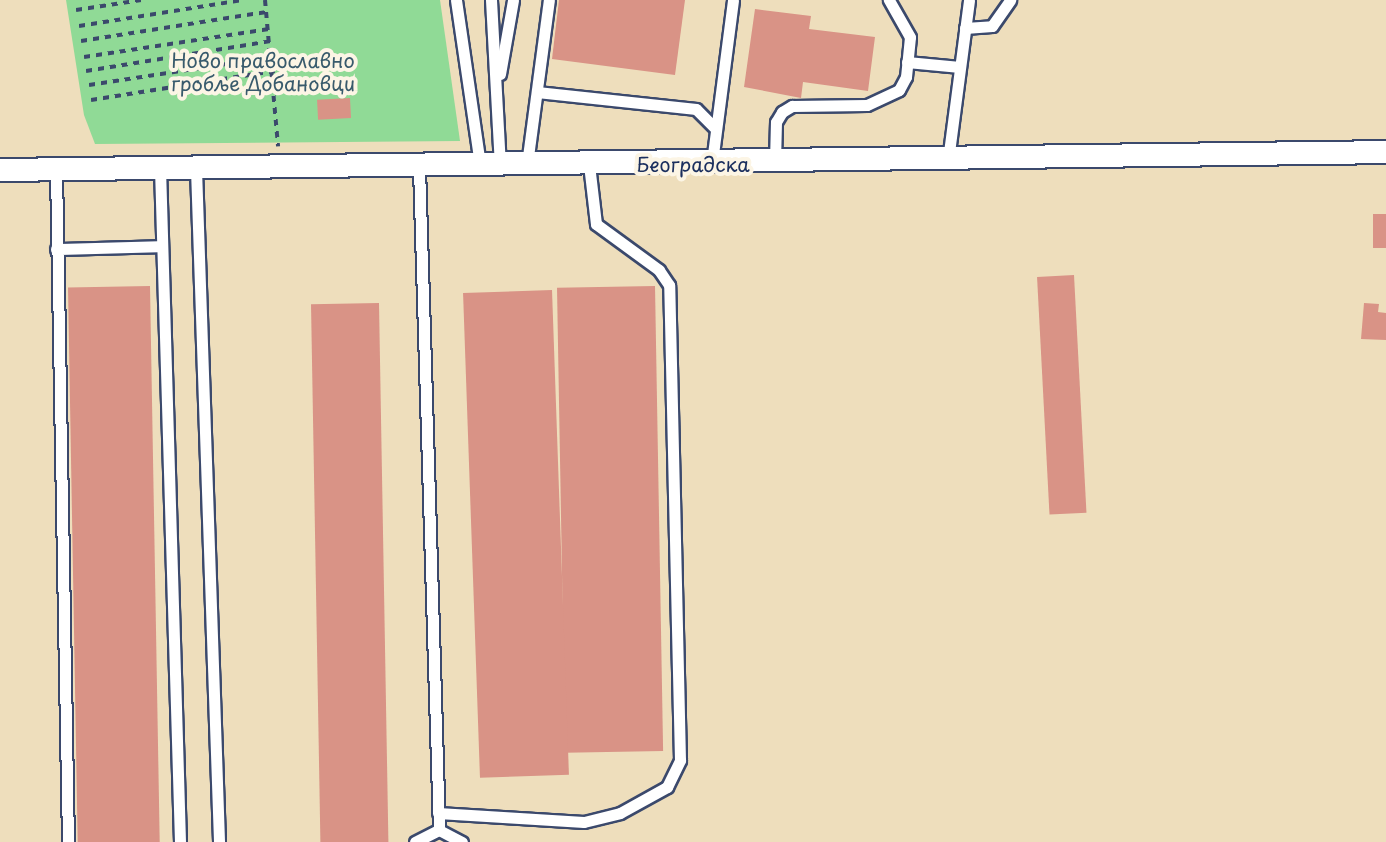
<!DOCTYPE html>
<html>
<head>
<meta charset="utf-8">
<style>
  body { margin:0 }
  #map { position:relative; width:1386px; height:842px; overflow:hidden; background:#eedebc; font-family:"Playpen Sans",sans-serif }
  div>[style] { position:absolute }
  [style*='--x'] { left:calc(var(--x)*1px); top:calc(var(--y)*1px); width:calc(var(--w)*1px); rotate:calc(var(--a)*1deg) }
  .green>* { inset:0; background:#90da96 }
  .building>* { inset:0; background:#d99386; transform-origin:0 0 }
  .path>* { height:4px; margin-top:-2px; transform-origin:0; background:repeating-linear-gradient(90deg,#3b496c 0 6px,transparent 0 12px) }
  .roads { filter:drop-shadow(2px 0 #3b496c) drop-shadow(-2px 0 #3b496c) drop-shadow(0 2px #3b496c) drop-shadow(0 -2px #3b496c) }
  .service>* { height:11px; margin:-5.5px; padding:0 5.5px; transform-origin:5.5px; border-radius:5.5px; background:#fff }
  .minor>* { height:22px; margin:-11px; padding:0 11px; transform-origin:11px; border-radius:11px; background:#fff }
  span { translate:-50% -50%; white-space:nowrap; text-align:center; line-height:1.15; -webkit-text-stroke:8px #fcf5e5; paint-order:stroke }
  .park-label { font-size:20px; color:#385a6c }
  .street-label { font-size:20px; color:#1b2f5e }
</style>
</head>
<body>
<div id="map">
  <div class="green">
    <div style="clip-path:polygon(66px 0,440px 0,460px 141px,95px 144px,84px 115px)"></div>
  </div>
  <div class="building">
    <div style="clip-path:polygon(559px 0,685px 0,675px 75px,552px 59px)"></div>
    <div style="clip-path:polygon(755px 9px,811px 16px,809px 29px,875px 37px,868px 91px,803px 82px,801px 98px,744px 87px)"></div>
    <div style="left:350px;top:98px;width:20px;height:33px;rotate:87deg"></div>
    <div style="left:1373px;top:214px;width:13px;height:34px"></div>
    <div style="left:1074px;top:275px;width:238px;height:37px;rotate:87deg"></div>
    <div style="left:150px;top:286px;width:556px;height:82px;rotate:89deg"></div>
    <div style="left:655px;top:286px;width:465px;height:98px;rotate:89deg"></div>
    <div style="left:552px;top:290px;width:485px;height:89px;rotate:88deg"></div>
    <div style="left:379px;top:303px;width:539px;height:68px;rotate:89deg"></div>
    <div style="clip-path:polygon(1364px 303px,1379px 304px,1378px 312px,1386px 313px,1386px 340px,1361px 339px)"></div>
  </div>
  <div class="path">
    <div style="--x:265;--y:0;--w:147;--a:84.9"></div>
    <div style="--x:76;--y:10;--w:66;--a:-8.7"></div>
    <div style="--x:79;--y:26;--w:167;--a:-9"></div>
    <div style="--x:81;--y:41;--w:188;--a:-8.9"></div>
    <div style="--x:84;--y:57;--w:187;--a:-8.6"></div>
    <div style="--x:86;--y:71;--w:187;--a:-9.2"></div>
    <div style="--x:89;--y:85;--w:186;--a:-8.7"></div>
    <div style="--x:91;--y:100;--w:186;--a:-9"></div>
  </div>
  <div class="roads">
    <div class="service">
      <div style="--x:456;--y:0;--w:167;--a:81.7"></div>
      <div style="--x:491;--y:0;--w:165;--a:86.9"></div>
      <div style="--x:965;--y:28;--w:27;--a:-4"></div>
      <div style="--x:992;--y:26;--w:32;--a:-55"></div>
      <div style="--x:907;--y:62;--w:53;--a:5.4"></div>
      <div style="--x:500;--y:74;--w:75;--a:-80"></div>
      <div style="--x:537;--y:92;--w:160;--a:6.1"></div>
      <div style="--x:696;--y:109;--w:28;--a:45"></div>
      <div style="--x:948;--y:160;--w:161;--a:-82.5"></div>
      <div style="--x:712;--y:162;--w:163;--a:-82.6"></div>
      <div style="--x:775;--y:162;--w:40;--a:-88.6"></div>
      <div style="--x:776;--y:122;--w:12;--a:-59"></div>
      <div style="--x:782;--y:112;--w:12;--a:-31"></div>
      <div style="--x:792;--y:106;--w:75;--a:-0.8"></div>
      <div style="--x:867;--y:105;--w:35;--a:-25"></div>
      <div style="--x:899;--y:90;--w:15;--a:-62"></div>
      <div style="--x:906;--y:77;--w:40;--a:-84.3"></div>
      <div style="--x:910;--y:37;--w:43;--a:-119.6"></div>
      <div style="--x:527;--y:164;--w:165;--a:-82.4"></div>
      <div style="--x:419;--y:167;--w:663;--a:88.27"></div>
      <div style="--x:160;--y:168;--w:674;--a:88.3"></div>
      <div style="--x:56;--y:169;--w:673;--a:88.98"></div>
      <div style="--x:196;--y:169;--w:673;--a:88.04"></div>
      <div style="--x:56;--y:249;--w:105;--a:-1.6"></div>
      <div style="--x:438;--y:813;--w:146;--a:3.5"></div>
      <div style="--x:584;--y:822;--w:37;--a:-14"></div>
      <div style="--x:620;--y:813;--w:54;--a:-29"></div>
      <div style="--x:667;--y:787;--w:30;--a:-64"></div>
      <div style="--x:680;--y:760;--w:475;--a:-91.3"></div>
      <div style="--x:669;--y:285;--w:18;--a:-124"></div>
      <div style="--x:659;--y:270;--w:78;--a:-143.9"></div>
      <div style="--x:596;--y:224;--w:60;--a:-96.7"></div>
      <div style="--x:415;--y:842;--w:27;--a:-27"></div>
      <div style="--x:439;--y:830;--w:26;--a:28"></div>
    </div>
    <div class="minor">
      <div style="--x:0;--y:170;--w:1386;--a:-0.74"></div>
    </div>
  </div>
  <div class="park-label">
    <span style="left:263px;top:72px">Ново православно<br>гробље Добановци</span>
  </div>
  <div class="street-label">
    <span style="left:693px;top:164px">Београдска</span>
  </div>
</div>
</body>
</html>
